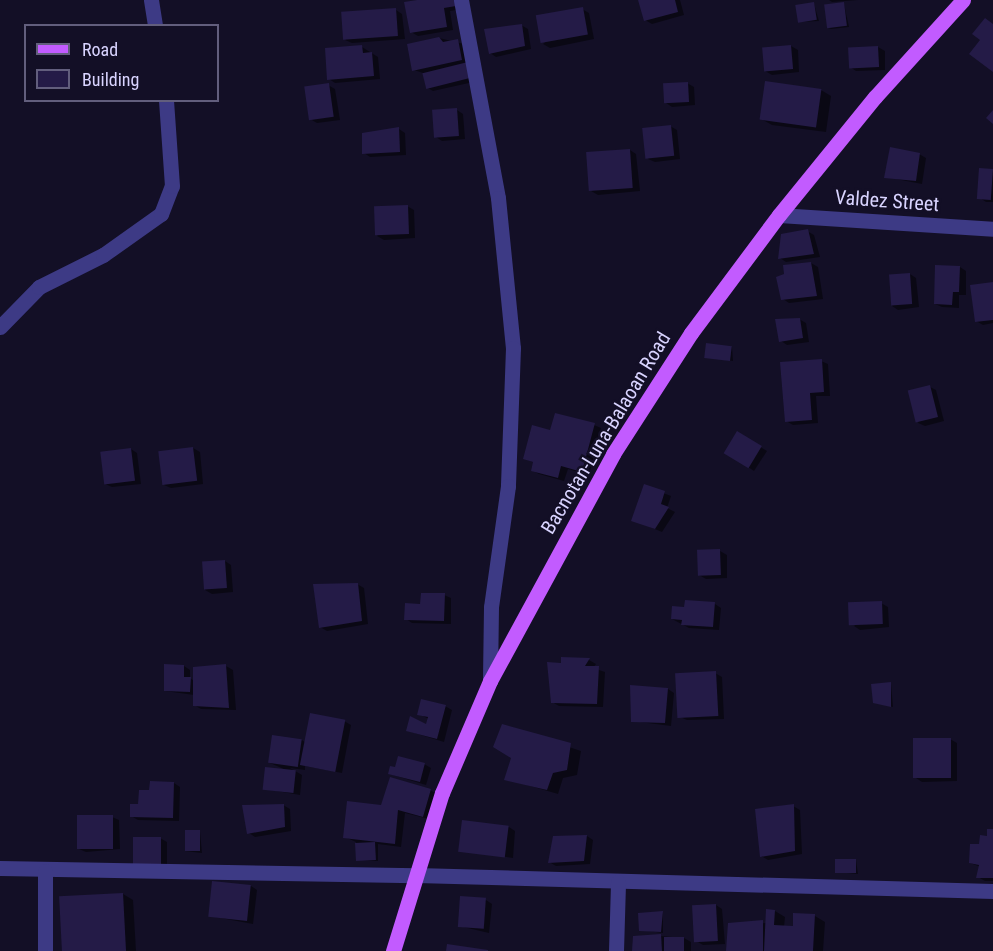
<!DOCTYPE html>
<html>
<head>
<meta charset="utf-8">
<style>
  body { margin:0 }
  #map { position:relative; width:993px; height:951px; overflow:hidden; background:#130f26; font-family:"Roboto Condensed",sans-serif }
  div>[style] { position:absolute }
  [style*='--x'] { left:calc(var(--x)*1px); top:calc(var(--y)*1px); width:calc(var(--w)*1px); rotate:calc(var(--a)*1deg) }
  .shadow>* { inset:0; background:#0007 }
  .building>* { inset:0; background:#241b47; transform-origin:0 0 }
  .minor>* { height:15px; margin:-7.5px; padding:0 7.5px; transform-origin:7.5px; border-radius:7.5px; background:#3d3a85 }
  .major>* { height:15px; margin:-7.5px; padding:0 7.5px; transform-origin:7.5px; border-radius:7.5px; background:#c25bff }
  span { translate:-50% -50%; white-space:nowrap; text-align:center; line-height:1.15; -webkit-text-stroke:5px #130f26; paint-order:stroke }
  .street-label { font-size:20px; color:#d9d4ff }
  .legend { position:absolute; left:24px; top:24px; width:195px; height:78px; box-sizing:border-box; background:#130f26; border:2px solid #625e7d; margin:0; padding:8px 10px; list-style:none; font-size:18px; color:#d9d4ff }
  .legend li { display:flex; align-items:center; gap:12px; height:30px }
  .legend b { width:30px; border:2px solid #625e7d }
</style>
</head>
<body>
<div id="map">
  <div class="shadow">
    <div style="clip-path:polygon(426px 0,461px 0,462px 9px,450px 11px,453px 30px,418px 36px,411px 32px)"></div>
    <div style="clip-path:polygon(640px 0,680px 0,684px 15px,652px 24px,645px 20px)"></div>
    <div style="clip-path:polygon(829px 0,858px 0,832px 2px)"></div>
    <div style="clip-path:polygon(814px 4px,819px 21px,799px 22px)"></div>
    <div style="clip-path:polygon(844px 4px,849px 27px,831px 29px,828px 28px)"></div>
    <div style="clip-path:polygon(582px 9px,589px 13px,594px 39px,550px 48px,543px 44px)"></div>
    <div style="clip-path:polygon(396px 10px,402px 14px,405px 39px,352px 43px,345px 40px)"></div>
    <div style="clip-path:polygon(521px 25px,528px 29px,531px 49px,496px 57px,490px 53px)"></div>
    <div style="clip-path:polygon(439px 38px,464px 44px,478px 81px,433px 91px,426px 87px,423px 73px,414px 70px)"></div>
    <div style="clip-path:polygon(791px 46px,798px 50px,799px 72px,772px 75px,765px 71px)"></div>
    <div style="clip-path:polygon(362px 47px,378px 57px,380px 79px,335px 83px,329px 79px)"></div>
    <div style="clip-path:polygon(878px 47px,885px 51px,885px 70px,856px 71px,850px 67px)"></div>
    <div style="clip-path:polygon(687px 83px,694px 87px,695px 105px,672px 107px,666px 103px)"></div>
    <div style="clip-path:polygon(766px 83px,821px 90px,831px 96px,826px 132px,772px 125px,761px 119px)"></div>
    <div style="clip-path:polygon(328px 85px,335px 89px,340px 120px,317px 123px,310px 119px)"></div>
    <div style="clip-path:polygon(457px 110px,463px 114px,465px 139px,442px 141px,436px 137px)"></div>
    <div style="clip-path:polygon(670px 126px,677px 130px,680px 159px,655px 162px,648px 159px)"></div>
    <div style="clip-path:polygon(399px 129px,405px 133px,406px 155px,370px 157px,364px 153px)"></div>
    <div style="clip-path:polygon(630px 150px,636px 154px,640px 191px,598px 195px,591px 191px)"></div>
    <div style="clip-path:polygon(919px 154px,926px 158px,922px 184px,886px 177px)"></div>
    <div style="clip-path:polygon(993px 170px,993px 202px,986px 202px,980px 198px)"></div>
    <div style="clip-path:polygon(407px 206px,414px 210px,415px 238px,384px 240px,377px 236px)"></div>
    <div style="clip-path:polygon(807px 231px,814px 235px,820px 257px,786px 262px,780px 258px)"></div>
    <div style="clip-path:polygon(811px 263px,818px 267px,823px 299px,789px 303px,783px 299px)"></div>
    <div style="clip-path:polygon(960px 267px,966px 271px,966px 295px,959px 295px,959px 308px,942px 307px,935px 304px)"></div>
    <div style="clip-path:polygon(910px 274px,916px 278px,919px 307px,898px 310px,892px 306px)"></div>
    <div style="clip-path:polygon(993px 284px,993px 323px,983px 325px,976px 321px)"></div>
    <div style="clip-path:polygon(799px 319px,806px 323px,809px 342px,787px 345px,781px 341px)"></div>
    <div style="clip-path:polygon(732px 347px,733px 361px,706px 357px)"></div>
    <div style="clip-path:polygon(821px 361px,828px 364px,830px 396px,816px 396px,818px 423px,793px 425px,786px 421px)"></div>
    <div style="clip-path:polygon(930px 387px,936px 390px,944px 421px,925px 426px,918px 423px)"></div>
    <div style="clip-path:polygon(594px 425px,601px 428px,589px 475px,568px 469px,564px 481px,539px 474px,533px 471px,535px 463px,525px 459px,551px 431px)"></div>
    <div style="clip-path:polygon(738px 433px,767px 451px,754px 471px,748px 467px)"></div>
    <div style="clip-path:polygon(193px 448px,200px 452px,203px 484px,171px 488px,164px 485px)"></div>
    <div style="clip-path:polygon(131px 449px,137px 453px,141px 484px,112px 487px,105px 484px)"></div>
    <div style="clip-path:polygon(645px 486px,671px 496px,667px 508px,675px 512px,662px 532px,633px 520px)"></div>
    <div style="clip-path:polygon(720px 551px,727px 555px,727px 578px,706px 579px,699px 575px)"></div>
    <div style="clip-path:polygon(225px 561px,231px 565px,233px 592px,212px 594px,205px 590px)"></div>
    <div style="clip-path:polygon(357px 584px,364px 588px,368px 624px,327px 631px,320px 627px)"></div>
    <div style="clip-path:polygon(444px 595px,451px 598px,451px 624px,412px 623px,406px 619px)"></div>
    <div style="clip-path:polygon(881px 603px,888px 607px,889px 627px,860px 630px,854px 626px)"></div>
    <div style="clip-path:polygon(715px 604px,721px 608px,719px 630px,689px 628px,672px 619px,686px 609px)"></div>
    <div style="clip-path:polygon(563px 659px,589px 660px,596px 664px,593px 668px,605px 672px,603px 707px,559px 706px,552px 702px)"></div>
    <div style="clip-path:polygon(184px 666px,190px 670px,190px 678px,194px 681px,226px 666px,233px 670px,236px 710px,201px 709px,194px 705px,194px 695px,165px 691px)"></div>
    <div style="clip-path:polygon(715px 673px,722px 677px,724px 719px,687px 720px,680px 717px)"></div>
    <div style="clip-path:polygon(891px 684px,893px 707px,875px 703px)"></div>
    <div style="clip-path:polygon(668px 689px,674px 693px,671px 726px,632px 721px)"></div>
    <div style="clip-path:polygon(445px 706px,452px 710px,444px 742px,408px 731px,427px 726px,429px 719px,419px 714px)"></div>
    <div style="clip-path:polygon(344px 721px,351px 725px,342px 773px,305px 766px,305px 770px,290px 768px,302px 775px,300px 795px,265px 789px,286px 770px,270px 763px,302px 740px,306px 743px)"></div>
    <div style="clip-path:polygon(503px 725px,581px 751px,577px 775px,563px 778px,558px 794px,506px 779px,512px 758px)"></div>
    <div style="clip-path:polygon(950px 739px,957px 743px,957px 781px,922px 782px,916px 778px)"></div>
    <div style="clip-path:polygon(424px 764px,431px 768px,426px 785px,390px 774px)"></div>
    <div style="clip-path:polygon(174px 783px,180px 787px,179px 821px,138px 820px,131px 816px,151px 792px)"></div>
    <div style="clip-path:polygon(430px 790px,437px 794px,429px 819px,405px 813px,401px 847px,378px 844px,378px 861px,357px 860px,356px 842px,345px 837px,383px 807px)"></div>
    <div style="clip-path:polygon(283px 805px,290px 809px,291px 831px,255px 837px,249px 833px)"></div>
    <div style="clip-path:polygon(793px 806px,800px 810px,802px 854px,768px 860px,761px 856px)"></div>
    <div style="clip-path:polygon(112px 817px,119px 820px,120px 849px,86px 852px,79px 849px)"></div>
    <div style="clip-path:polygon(509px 827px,515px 831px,513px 858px,463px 851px)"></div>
    <div style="clip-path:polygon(993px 831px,993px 881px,985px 881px,978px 877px,981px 867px,970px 863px)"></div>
    <div style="clip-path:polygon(200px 832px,202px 853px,185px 851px)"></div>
    <div style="clip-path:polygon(587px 836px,593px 840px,590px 864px,556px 866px,549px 862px,554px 838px)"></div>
    <div style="clip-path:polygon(160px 838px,167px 842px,167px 868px,142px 869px)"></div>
    <div style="clip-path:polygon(856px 860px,858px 874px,837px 872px)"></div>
    <div style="clip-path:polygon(251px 886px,257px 890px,253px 924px,210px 916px)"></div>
    <div style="clip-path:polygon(123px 894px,133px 900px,136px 951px,64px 951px)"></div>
    <div style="clip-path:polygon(486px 900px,492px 904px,489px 933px,459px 926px)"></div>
    <div style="clip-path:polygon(716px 905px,722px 909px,725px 944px,703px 945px,696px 941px)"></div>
    <div style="clip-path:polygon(775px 911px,785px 917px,784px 927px,794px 928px,795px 914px,815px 916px,825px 922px,823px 951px,728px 951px,729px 925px,767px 923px)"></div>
    <div style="clip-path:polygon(663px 913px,663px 933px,641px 930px,640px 914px)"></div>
    <div style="clip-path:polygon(660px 936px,684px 938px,691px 942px,691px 951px,633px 951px)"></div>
  </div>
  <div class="building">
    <div style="clip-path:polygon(417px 0,455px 0,456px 6px,444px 8px,447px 27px,410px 33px,404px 2px)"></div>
    <div style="clip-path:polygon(638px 0,675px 0,678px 12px,644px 21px)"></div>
    <div style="left:814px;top:2px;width:18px;height:19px;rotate:81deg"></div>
    <div style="left:844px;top:2px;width:24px;height:20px;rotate:83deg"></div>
    <div style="left:583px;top:7px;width:28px;height:48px;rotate:80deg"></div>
    <div style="left:396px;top:8px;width:28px;height:55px;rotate:86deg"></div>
    <div style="clip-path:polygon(985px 18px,993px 24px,993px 72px,969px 54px,980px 40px,972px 34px)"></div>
    <div style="clip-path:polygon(522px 24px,525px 46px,489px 54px,484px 29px)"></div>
    <div style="clip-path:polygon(439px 37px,443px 42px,458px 39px,462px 60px,412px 71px,407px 44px)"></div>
    <div style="clip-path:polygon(362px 45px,363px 53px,372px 52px,374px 76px,327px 80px,325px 48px)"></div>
    <div style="left:791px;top:45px;width:24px;height:29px;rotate:85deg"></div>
    <div style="left:878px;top:46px;width:21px;height:30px;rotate:87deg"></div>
    <div style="left:468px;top:62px;width:16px;height:47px;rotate:76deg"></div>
    <div style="left:765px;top:81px;width:57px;height:39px;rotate:8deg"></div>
    <div style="left:688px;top:82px;width:20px;height:25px;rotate:87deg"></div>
    <div style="left:329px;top:83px;width:34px;height:25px;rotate:82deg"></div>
    <div style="left:457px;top:108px;width:28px;height:25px;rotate:86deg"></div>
    <div style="clip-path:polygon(993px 110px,993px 124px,986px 118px)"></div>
    <div style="left:671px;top:125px;width:31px;height:29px;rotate:84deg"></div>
    <div style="clip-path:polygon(399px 127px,400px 152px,362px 154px,362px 133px)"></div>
    <div style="clip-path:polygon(890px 147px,920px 153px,916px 181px,884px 178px)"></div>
    <div style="left:630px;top:149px;width:39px;height:44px;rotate:86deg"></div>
    <div style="left:979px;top:168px;width:14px;height:31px;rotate:4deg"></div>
    <div style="left:408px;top:205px;width:29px;height:34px;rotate:88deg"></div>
    <div style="clip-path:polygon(808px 229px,814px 254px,778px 259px,781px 234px)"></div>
    <div style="clip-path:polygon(811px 262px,817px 296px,781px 300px,776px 277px,784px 274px,783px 265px)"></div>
    <div style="clip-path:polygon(935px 265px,960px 266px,959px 292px,953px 292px,952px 305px,934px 304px)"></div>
    <div style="left:910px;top:273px;width:31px;height:21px;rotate:86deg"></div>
    <div style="clip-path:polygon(993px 282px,993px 320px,975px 322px,970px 285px)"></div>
    <div style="clip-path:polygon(800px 318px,803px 338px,779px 342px,775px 319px)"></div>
    <div style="left:706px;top:343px;width:26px;height:15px;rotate:7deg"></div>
    <div style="clip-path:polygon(822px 359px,824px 392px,810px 393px,812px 420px,785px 422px,780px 362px)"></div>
    <div style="left:930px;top:385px;width:33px;height:23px;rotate:76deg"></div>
    <div style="clip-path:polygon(555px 413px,595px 423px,582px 472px,561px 466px,558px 478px,531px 471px,533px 462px,523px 459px,532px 425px,550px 430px)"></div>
    <div style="left:737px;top:431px;width:29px;height:26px;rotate:31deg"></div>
    <div style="left:193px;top:447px;width:34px;height:35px;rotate:83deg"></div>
    <div style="left:131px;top:448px;width:33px;height:31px;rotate:83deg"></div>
    <div style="clip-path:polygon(644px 484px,665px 491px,661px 504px,669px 507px,655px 529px,631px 521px)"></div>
    <div style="left:720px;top:549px;width:26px;height:23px;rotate:88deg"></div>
    <div style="left:225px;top:560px;width:28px;height:23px;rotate:86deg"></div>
    <div style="clip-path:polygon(358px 583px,362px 621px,319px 628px,313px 584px)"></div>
    <div style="clip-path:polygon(421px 593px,445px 593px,444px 621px,404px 620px,405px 603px,420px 604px)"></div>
    <div style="clip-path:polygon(685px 600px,715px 602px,713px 627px,681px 625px,682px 620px,671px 619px,672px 606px,684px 607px)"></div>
    <div style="left:882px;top:601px;width:23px;height:34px;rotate:88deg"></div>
    <div style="clip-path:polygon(561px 657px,590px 658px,585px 666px,599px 666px,597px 704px,551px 703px,547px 662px,561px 663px)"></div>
    <div style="clip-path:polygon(164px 664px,184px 665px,184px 677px,191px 677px,190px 692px,164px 691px)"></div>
    <div style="clip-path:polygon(226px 664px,229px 708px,193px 706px,193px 667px)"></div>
    <div style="left:716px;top:671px;width:45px;height:41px;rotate:87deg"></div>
    <div style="clip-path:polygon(891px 682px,891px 707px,873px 703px,871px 684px)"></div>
    <div style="clip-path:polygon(630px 685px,668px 688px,665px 723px,631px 722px)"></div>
    <div style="clip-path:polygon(421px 699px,446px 705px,437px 739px,406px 731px,410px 716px,426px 724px,428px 717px,417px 715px)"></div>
    <div style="left:310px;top:713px;width:36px;height:53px;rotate:11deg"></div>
    <div style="clip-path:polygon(502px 724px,571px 743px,567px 770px,553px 773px,547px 790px,504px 780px,511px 758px,493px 747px)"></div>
    <div style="left:272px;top:735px;width:30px;height:28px;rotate:8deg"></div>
    <div style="left:951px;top:738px;width:40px;height:38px;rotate:90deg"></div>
    <div style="clip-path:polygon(398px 756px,425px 763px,420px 782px,388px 774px,390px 766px,395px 767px)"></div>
    <div style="left:265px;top:767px;width:31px;height:23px;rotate:6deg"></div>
    <div style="clip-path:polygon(390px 777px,431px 789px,423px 817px,398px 810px,395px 844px,343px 838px,347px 801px,381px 805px)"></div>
    <div style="clip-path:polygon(150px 781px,174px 782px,173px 818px,130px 817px,130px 804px,138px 804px,139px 790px,149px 790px)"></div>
    <div style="clip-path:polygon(284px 804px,285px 827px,247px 834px,242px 805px)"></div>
    <div style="clip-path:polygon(794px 804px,795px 851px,760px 857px,755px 809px)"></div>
    <div style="left:77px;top:815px;width:36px;height:34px"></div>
    <div style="left:462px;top:820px;width:47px;height:32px;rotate:7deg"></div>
    <div style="clip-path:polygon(987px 829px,993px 829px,993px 878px,976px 878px,979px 865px,969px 863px,970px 844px,979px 844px,980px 835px,987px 836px)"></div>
    <div style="left:185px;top:830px;width:15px;height:21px"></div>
    <div style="clip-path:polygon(587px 835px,584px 861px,548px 863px,553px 836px)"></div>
    <div style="left:133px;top:837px;width:28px;height:29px"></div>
    <div style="left:375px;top:842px;width:18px;height:20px;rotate:87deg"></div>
    <div style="left:835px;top:859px;width:21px;height:14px"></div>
    <div style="left:212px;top:881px;width:39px;height:36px;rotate:6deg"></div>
    <div style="left:123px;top:893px;width:58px;height:64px;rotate:87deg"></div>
    <div style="left:460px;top:896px;width:26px;height:31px;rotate:4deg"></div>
    <div style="left:716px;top:904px;width:37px;height:24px;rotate:87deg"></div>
    <div style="clip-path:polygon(766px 909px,775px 910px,774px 925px,793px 926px,793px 913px,815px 914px,813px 951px,764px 951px)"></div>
    <div style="clip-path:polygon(663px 911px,661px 932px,639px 931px,638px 913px)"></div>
    <div style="clip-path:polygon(763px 920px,763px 951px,726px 951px,728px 923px)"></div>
    <div style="clip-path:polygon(661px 934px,662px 951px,632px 951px,633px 936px)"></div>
    <div style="left:664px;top:937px;width:20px;height:14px"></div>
    <div style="clip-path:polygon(447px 944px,488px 950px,488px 951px,446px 951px)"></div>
  </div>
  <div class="minor">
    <div style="--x:151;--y:0;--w:26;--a:81"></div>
    <div style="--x:461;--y:0;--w:201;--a:79.4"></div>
    <div style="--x:498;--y:198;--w:151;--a:84.3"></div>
    <div style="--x:513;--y:348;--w:138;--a:92.1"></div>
    <div style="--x:508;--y:486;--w:122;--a:98"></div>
    <div style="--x:491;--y:607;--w:74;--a:90.8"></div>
    <div style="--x:779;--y:215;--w:214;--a:3.7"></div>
    <div style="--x:0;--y:327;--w:56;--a:-45.7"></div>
    <div style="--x:39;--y:287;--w:72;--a:-26.6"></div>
    <div style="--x:103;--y:255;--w:71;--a:-35.3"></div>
    <div style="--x:161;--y:214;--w:30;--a:-69"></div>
    <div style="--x:172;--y:186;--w:86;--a:-94"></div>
    <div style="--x:0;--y:868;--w:416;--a:1"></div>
    <div style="--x:416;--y:875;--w:577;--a:1.59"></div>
    <div style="--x:45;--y:951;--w:80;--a:-90"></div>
    <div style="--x:616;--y:951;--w:69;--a:-88.3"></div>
  </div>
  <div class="major">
    <div style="--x:393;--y:951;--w:165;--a:-72.8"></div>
    <div style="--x:442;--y:793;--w:122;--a:-66.8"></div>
    <div style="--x:490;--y:681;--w:258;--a:-61.5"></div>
    <div style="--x:613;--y:454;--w:144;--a:-57.2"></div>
    <div style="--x:691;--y:333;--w:147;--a:-53.3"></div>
    <div style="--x:779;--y:215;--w:152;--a:-50.9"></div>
    <div style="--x:875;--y:97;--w:131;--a:-47.8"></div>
  </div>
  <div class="street-label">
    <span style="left:887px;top:201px;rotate:4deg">Valdez Street</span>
    <span style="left:606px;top:433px;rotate:-59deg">Bacnotan-Luna-Balaoan Road</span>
  </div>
  <ul class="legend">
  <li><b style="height:8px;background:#c25bff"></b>Road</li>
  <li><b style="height:16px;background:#241b47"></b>Building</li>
  </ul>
</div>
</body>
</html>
